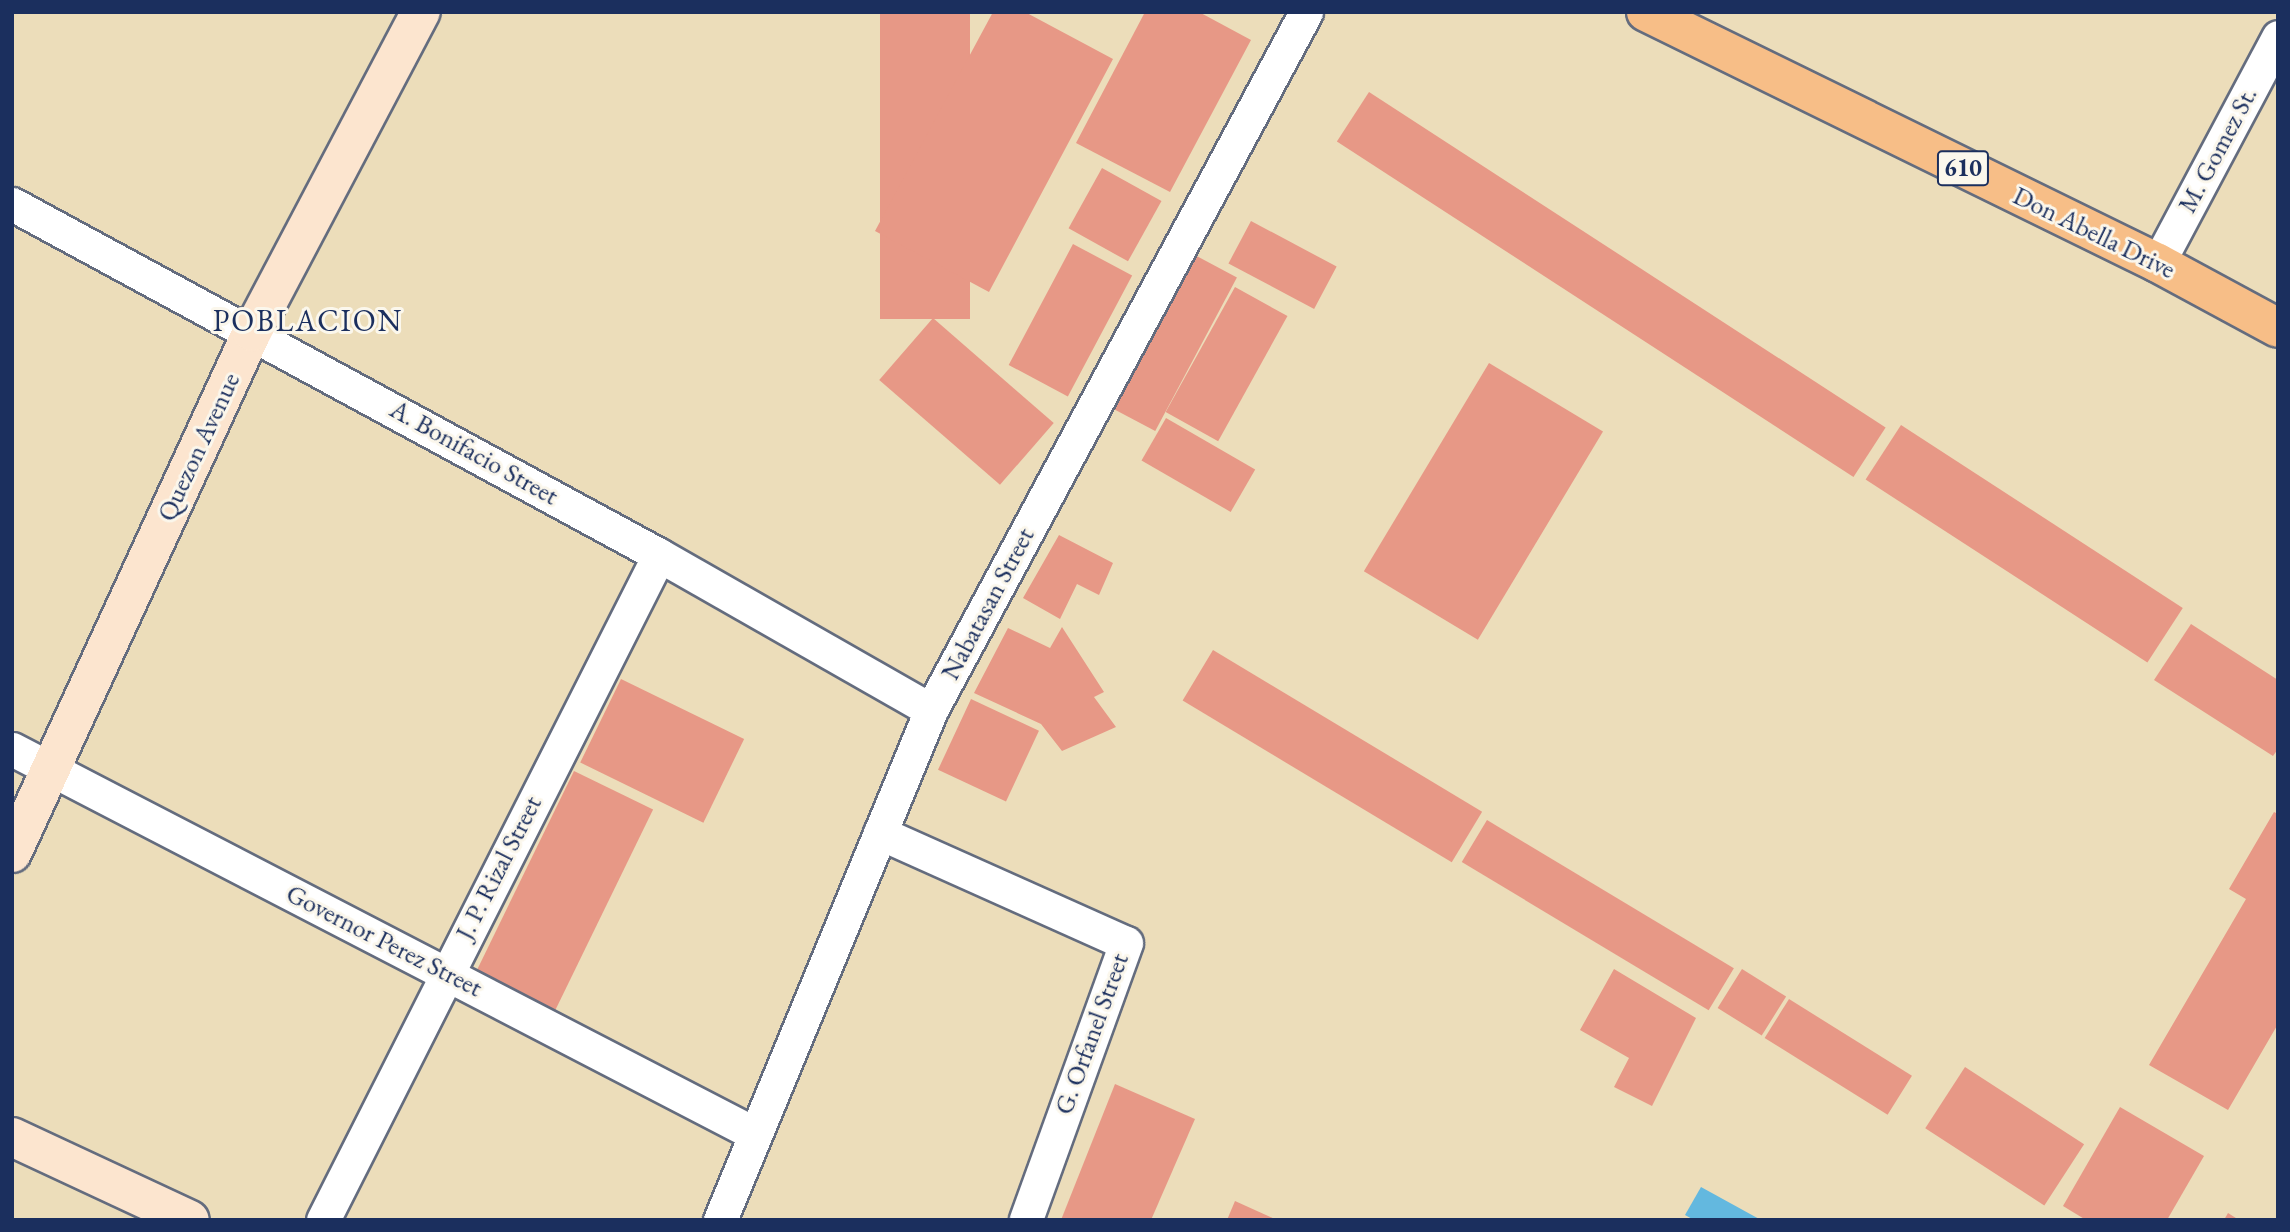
<!DOCTYPE html>
<html>
<head>
<meta charset="utf-8">
<style>
  body { margin:0 }
  #map { position:relative; width:2290px; height:1232px; overflow:hidden; background:#ecddba; font-family:"EB Garamond",serif }
  div>[style] { position:absolute }
  [style*='--x'] { left:calc(var(--x)*1px); top:calc(var(--y)*1px); width:calc(var(--w)*1px); rotate:calc(var(--a)*1deg) }
  .water>* { inset:0; background:#63b8df }
  .building>* { inset:0; background:#e79886; transform-origin:0 0 }
  .roads { filter:drop-shadow(2px 0 #646c7e) drop-shadow(-2px 0 #646c7e) drop-shadow(0 2px #646c7e) drop-shadow(0 -2px #646c7e) }
  .street>* { height:33px; margin:-16.5px; padding:0 16.5px; transform-origin:16.5px; border-radius:16.5px; background:#fff }
  .secondary>* { height:38px; margin:-19px; padding:0 19px; transform-origin:19px; border-radius:19px; background:#fce5cf }
  .primary>* { height:38px; margin:-19px; padding:0 19px; transform-origin:19px; border-radius:19px; background:#f7be87 }
  span { translate:-50% -50%; white-space:nowrap; text-align:center; line-height:1.15; -webkit-text-stroke:6px #fbf7ec; paint-order:stroke }
  .shield-label span { padding:2px 5px; background:#fbf7ec; border:2px solid; border-radius:5px; -webkit-text-stroke-width:0 }
  .shield-label { font-size:24px; color:#1b2f5e; font-weight:700 }
  .street-label { font-size:26px; color:#1b2f5e }
  .quarter-label { font-size:30px; color:#1b2f5e; letter-spacing:2px }
  .frame { position:absolute; inset:0; border:14px solid #1b2f5e; pointer-events:none }
</style>
</head>
<body>
<div id="map">
  <div class="water">
    <div style="clip-path:polygon(1701px 1187px,1761px 1220px,1694px 1220px,1685px 1215px)"></div>
  </div>
  <div class="building">
    <div style="left:880px;top:12px;width:90px;height:307px"></div>
    <div style="clip-path:polygon(993px 12px,1025px 12px,1113px 59px,989px 292px,875px 231px)"></div>
    <div style="clip-path:polygon(1145px 12px,1199px 12px,1251px 40px,1170px 192px,1076px 143px)"></div>
    <div style="left:1369px;top:92px;width:616px;height:59px;rotate:33deg"></div>
    <div style="left:1102px;top:168px;width:68px;height:69px;rotate:29deg"></div>
    <div style="left:1251px;top:221px;width:97px;height:48px;rotate:28deg"></div>
    <div style="left:1073px;top:244px;width:67px;height:137px;rotate:28deg"></div>
    <div style="left:1191px;top:253px;width:52px;height:174px;rotate:28deg"></div>
    <div style="left:1235px;top:287px;width:60px;height:143px;rotate:29deg"></div>
    <div style="left:933px;top:318px;width:160px;height:82px;rotate:41deg"></div>
    <div style="left:1489px;top:363px;width:133px;height:243px;rotate:31deg"></div>
    <div style="left:1166px;top:418px;width:103px;height:49px;rotate:30deg"></div>
    <div style="left:1901px;top:425px;width:336px;height:65px;rotate:33deg"></div>
    <div style="clip-path:polygon(1059px 535px,1113px 563px,1099px 595px,1077px 584px,1060px 619px,1023px 598px)"></div>
    <div style="clip-path:polygon(2191px 624px,2278px 680px,2278px 749px,2273px 756px,2154px 680px)"></div>
    <div style="clip-path:polygon(1062px 627px,1104px 692px,1094px 697px,1116px 727px,1062px 751px,1041px 724px,974px 693px,1008px 628px,1050px 648px)"></div>
    <div style="left:1213px;top:650px;width:314px;height:59px;rotate:31deg"></div>
    <div style="left:621px;top:679px;width:137px;height:93px;rotate:26deg"></div>
    <div style="left:971px;top:699px;width:75px;height:78px;rotate:25deg"></div>
    <div style="left:574px;top:771px;width:88px;height:226px;rotate:26deg"></div>
    <div style="clip-path:polygon(2274px 812px,2278px 814px,2278px 1024px,2228px 1110px,2149px 1065px,2246px 899px,2229px 889px)"></div>
    <div style="left:1487px;top:820px;width:288px;height:49px;rotate:31deg"></div>
    <div style="clip-path:polygon(1614px 969px,1696px 1018px,1652px 1106px,1614px 1087px,1629px 1058px,1580px 1030px)"></div>
    <div style="left:1742px;top:969px;width:52px;height:46px;rotate:32deg"></div>
    <div style="left:1789px;top:999px;width:145px;height:46px;rotate:32deg"></div>
    <div style="left:1965px;top:1067px;width:142px;height:73px;rotate:33deg"></div>
    <div style="clip-path:polygon(1115px 1084px,1195px 1119px,1151px 1220px,1061px 1220px)"></div>
    <div style="clip-path:polygon(2120px 1107px,2204px 1156px,2167px 1220px,2086px 1220px,2063px 1206px)"></div>
    <div style="clip-path:polygon(1235px 1201px,1277px 1220px,1227px 1220px)"></div>
    <div style="clip-path:polygon(2228px 1213px,2239px 1220px,2224px 1220px)"></div>
  </div>
  <div class="roads">
    <div class="street">
      <div style="--x:12;--y:204;--w:736;--a:28.48"></div>
      <div style="--x:659;--y:555;--w:313;--a:29.7"></div>
      <div style="--x:2158;--y:263;--w:256;--a:-62"></div>
      <div style="--x:12;--y:749;--w:837;--a:27.39"></div>
      <div style="--x:880;--y:833;--w:269;--a:24.1"></div>
      <div style="--x:1126;--y:943;--w:294;--a:109.9"></div>
      <div style="--x:323;--y:1220;--w:745;--a:-63.19"></div>
      <div style="--x:720;--y:1220;--w:552;--a:-67.52"></div>
      <div style="--x:931;--y:710;--w:792;--a:-61.75"></div>
    </div>
    <div class="secondary">
      <div style="--x:12;--y:853;--w:574;--a:-65.27"></div>
      <div style="--x:252;--y:332;--w:362;--a:-62.2"></div>
      <div style="--x:12;--y:1137;--w:196;--a:25"></div>
    </div>
    <div class="primary">
      <div style="--x:1646;--y:12;--w:570;--a:26.12"></div>
      <div style="--x:2158;--y:263;--w:136;--a:28.4"></div>
    </div>
  </div>
  <div class="shield-label">
    <span style="left:1963px;top:168px">610</span>
  </div>
  <div class="street-label">
    <span style="left:2218px;top:150px;rotate:-62deg">M. Gomez St.</span>
    <span style="left:2094px;top:233px;rotate:26deg">Don Abella Drive</span>
    <span style="left:199px;top:447px;rotate:-65deg">Quezon Avenue</span>
    <span style="left:474px;top:453px;rotate:29deg">A. Bonifacio Street</span>
    <span style="left:988px;top:604px;rotate:-62deg">Nabatasan Street</span>
    <span style="left:499px;top:868px;rotate:-63deg">J. P. Rizal Street</span>
    <span style="left:384px;top:941px;rotate:27deg">Governor Perez Street</span>
    <span style="left:1092px;top:1034px;rotate:-70deg">G. Orfanel Street</span>
  </div>
  <div class="quarter-label">
    <span style="left:308px;top:321px">POBLACION</span>
  </div>
  <div class="frame"></div>
</div>
</body>
</html>
